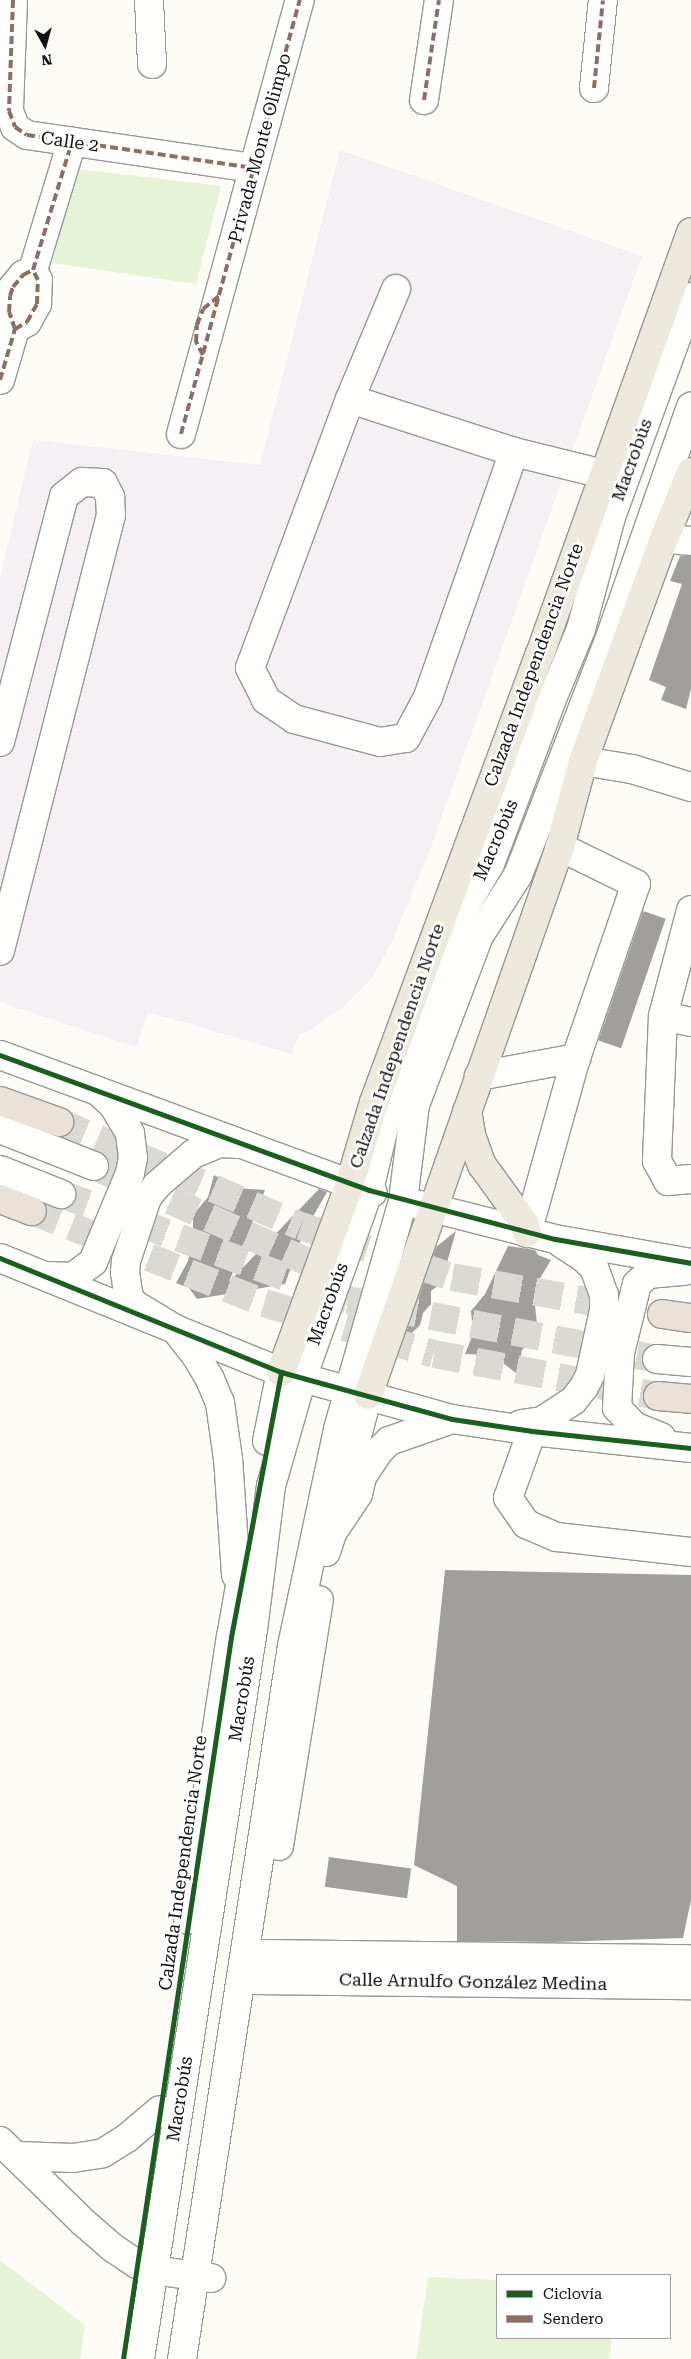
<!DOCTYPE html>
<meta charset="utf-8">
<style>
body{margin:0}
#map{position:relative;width:691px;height:2359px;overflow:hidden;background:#fdfcf7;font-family:"Roboto Serif",serif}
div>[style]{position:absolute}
.industrial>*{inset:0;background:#f5f0f3}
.green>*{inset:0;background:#e7f3d7}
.building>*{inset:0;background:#a19f9c;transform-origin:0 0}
.minor-tunnel>*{height:28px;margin-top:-14px;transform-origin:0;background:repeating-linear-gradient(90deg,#dad9d4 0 28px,transparent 0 42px)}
.highway-tunnel>*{height:28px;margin-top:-14px;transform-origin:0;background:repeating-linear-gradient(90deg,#dad9d4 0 28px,transparent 0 42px)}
.roads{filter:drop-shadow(1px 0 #979795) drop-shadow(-1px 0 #979795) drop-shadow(0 1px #979795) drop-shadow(0 -1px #979795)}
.minor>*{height:28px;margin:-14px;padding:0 14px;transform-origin:14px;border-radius:14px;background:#fffffe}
.major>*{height:28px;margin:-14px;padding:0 14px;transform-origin:14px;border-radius:14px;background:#ede9dc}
.highway>*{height:28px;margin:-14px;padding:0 14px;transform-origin:14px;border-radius:14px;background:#eae1d8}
.quiet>*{height:4px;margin-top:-2px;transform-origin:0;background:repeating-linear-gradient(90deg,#8d6e63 0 8px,transparent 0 12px)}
.cycleway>*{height:5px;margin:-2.5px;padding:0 2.5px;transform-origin:2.5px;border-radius:2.5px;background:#1b5e20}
span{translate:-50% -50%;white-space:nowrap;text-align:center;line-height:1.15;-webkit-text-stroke:5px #fff;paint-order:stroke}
.street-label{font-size:18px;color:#111}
.legend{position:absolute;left:496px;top:2274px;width:175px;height:65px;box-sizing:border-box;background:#fff;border:1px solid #a0a0a0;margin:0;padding:6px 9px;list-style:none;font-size:15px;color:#111}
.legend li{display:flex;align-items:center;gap:10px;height:25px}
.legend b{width:25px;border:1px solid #a0a0a0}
.north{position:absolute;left:20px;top:20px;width:50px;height:50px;-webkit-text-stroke:4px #fff;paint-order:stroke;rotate:173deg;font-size:14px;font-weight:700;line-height:20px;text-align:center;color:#111}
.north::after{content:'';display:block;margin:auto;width:18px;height:22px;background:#111;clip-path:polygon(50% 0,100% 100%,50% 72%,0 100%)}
</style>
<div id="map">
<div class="industrial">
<i style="clip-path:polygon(340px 150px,642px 256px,430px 850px,394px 937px,373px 977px,342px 1008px,309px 1031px,299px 1034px,292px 1054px,148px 1012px,136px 1047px,0 1002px,0 577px,33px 440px,260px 465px)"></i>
</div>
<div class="green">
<i style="clip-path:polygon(77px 169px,221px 186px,196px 284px,52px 263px)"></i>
<i style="clip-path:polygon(0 2260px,85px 2325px,80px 2359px,0 2359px)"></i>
<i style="clip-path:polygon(428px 2277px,497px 2280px,497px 2338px,612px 2338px,609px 2359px,416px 2359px)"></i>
</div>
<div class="building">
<i style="clip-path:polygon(680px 556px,691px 556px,691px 689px,686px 709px,661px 700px,666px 687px,649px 680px,682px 584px,670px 581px)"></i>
<i style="left:643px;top:911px;width:24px;height:137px;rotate:19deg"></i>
<i style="clip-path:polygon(214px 1175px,236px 1188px,265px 1190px,229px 1282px,319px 1189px,327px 1192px,303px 1234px,285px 1284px,197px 1299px,189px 1288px,176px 1283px,188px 1261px,193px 1237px,193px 1215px,208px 1197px)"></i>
<i style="clip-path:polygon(456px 1231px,446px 1266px,438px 1274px,439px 1285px,431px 1291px,431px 1304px,423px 1313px,420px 1325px,403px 1342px,436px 1247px)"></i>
<i style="clip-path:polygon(508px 1246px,535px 1250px,538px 1255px,551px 1260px,540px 1278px,535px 1306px,538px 1333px,522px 1350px,517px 1374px,493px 1355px,465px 1354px,473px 1334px,471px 1311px,485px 1294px)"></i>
<i style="clip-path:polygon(445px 1570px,691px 1575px,691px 1900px,683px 1938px,554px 1942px,457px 1941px,457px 1886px,414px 1865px)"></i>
<i style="left:329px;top:1857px;width:83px;height:30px;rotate:8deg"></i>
</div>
<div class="minor-tunnel">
<i style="left:94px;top:1166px;width:271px;rotate:24.2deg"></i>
<i style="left:61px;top:1194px;width:306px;rotate:20.3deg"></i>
<i style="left:348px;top:1300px;width:315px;rotate:10.8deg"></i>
</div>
<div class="highway-tunnel">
<i style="left:59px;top:1122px;width:263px;rotate:23.3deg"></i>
<i style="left:301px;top:1226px;width:159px;rotate:18.7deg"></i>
<i style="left:452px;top:1277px;width:213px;rotate:10deg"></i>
<i style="left:32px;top:1211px;width:250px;rotate:21.6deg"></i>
<i style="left:264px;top:1303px;width:177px;rotate:16.7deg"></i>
<i style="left:434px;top:1354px;width:228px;rotate:10.6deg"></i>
</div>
<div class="roads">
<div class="minor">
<i style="left:13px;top:0;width:111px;rotate:92.1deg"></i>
<i style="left:9px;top:111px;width:17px;rotate:69deg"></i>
<i style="left:15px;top:127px;width:14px;rotate:34deg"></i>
<i style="left:27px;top:135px;width:229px;rotate:8.3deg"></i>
<i style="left:149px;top:0;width:64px;rotate:87.3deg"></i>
<i style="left:594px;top:88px;width:88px;rotate:-84.2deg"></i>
<i style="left:424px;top:100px;width:101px;rotate:-81.5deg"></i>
<i style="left:396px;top:289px;width:119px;rotate:112.7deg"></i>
<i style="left:350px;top:399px;width:287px;rotate:110.4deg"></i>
<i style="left:250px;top:668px;width:36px;rotate:63deg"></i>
<i style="left:266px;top:700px;width:34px;rotate:34deg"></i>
<i style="left:294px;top:719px;width:89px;rotate:15deg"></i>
<i style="left:380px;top:742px;width:26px;rotate:-9deg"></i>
<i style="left:406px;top:738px;width:47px;rotate:-61.8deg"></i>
<i style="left:428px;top:697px;width:260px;rotate:-70.7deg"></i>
<i style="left:15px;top:329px;width:14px;rotate:-30deg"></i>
<i style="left:27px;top:322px;width:21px;rotate:-61deg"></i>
<i style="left:37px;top:304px;width:24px;rotate:-88deg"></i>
<i style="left:38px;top:280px;width:11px;rotate:-117deg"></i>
<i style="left:0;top:380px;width:53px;rotate:-73.6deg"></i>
<i style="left:15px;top:329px;width:18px;rotate:-109deg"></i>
<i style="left:9px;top:312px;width:16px;rotate:-86deg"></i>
<i style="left:10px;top:296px;width:9px;rotate:-72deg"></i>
<i style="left:13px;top:287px;width:16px;rotate:-50deg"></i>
<i style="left:23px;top:275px;width:11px;rotate:-27deg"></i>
<i style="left:33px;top:270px;width:134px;rotate:-73.1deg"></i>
<i style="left:350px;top:399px;width:172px;rotate:17.9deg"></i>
<i style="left:514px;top:452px;width:92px;rotate:13.9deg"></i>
<i style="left:181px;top:434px;width:450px;rotate:-74.7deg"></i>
<i style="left:664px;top:539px;width:27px;rotate:4deg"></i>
<i style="left:0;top:742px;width:254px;rotate:-75.4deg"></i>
<i style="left:64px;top:496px;width:23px;rotate:-38deg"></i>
<i style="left:82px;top:482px;width:21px;rotate:3deg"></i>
<i style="left:103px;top:483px;width:16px;rotate:63deg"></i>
<i style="left:110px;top:497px;width:18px;rotate:87deg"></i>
<i style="left:111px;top:515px;width:450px;rotate:104.3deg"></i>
<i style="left:583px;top:761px;width:50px;rotate:9.3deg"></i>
<i style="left:632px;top:769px;width:62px;rotate:17deg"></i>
<i style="left:691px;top:910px;width:110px;rotate:104.8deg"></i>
<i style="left:663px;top:1016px;width:29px;rotate:12deg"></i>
<i style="left:663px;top:1016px;width:145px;rotate:92.4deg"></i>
<i style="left:657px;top:1161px;width:23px;rotate:61deg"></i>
<i style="left:668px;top:1181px;width:23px;rotate:-5deg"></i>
<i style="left:0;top:1055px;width:397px;rotate:20.2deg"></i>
<i style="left:479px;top:1076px;width:99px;rotate:-10.5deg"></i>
<i style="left:576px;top:1058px;width:184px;rotate:-71deg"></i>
<i style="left:636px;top:884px;width:85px;rotate:-154deg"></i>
<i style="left:0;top:1129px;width:101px;rotate:21.5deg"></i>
<i style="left:0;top:1170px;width:66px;rotate:21.5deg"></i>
<i style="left:412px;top:1203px;width:147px;rotate:14.1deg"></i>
<i style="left:555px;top:1239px;width:138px;rotate:10deg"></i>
<i style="left:527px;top:1233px;width:182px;rotate:-74.4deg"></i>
<i style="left:0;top:1258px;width:303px;rotate:22.1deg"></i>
<i style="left:281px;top:1372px;width:136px;rotate:15.4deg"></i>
<i style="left:412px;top:1408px;width:41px;rotate:15.4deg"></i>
<i style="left:452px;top:1419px;width:81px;rotate:8.5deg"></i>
<i style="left:532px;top:1431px;width:160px;rotate:6.1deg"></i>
<i style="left:48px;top:1276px;width:25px;rotate:2deg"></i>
<i style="left:73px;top:1277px;width:25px;rotate:-37deg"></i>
<i style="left:93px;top:1262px;width:96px;rotate:-67.4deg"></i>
<i style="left:130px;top:1173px;width:15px;rotate:-79deg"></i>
<i style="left:133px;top:1158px;width:25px;rotate:-97deg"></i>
<i style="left:130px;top:1133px;width:33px;rotate:-121deg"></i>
<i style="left:113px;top:1105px;width:18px;rotate:-137deg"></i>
<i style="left:657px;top:1359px;width:34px;rotate:5deg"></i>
<i style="left:521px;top:1424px;width:21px;rotate:-8deg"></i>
<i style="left:542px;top:1421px;width:37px;rotate:-33deg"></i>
<i style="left:573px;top:1401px;width:18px;rotate:-52deg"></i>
<i style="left:584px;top:1387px;width:13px;rotate:-63deg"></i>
<i style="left:590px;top:1375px;width:66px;rotate:-77.8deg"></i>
<i style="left:604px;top:1310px;width:15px;rotate:-90deg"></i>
<i style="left:604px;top:1295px;width:29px;rotate:-110deg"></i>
<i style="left:594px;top:1268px;width:14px;rotate:-135deg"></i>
<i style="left:584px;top:1258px;width:27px;rotate:-147deg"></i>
<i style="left:532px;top:1431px;width:71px;rotate:109.7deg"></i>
<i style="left:508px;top:1498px;width:32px;rotate:55deg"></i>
<i style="left:526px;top:1524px;width:34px;rotate:23deg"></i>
<i style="left:557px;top:1537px;width:135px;rotate:6.4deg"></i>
<i style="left:661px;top:1437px;width:29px;rotate:-158deg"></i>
<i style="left:634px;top:1426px;width:25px;rotate:-133deg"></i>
<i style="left:617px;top:1408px;width:55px;rotate:-86.9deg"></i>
<i style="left:620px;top:1353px;width:71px;rotate:-76.2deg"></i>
<i style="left:637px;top:1284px;width:15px;rotate:-42deg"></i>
<i style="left:648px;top:1274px;width:37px;rotate:-5deg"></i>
<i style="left:267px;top:1441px;width:70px;rotate:-78.5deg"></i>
<i style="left:342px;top:1492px;width:100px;rotate:-75deg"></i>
<i style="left:326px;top:1552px;width:20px;rotate:-72deg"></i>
<i style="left:332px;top:1533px;width:47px;rotate:-56.3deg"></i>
<i style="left:358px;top:1494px;width:17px;rotate:-77deg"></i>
<i style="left:362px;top:1477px;width:31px;rotate:-57deg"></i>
<i style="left:379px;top:1451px;width:14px;rotate:-45deg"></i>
<i style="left:389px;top:1441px;width:67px;rotate:-19.2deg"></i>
<i style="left:236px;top:1575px;width:116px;rotate:-93.9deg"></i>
<i style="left:228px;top:1459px;width:57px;rotate:-98.1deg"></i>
<i style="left:220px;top:1403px;width:26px;rotate:-113deg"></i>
<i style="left:210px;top:1379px;width:26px;rotate:-121deg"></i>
<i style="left:197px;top:1357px;width:36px;rotate:-128deg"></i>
<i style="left:175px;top:1329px;width:50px;rotate:-148.8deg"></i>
<i style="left:132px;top:1303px;width:11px;rotate:-112deg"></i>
<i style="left:128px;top:1293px;width:21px;rotate:-98deg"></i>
<i style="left:125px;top:1272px;width:11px;rotate:-85deg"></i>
<i style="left:126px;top:1261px;width:66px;rotate:-71.6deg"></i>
<i style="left:147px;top:1198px;width:16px;rotate:-52deg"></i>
<i style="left:157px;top:1185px;width:48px;rotate:-40.7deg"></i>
<i style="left:193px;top:1154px;width:29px;rotate:-22deg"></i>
<i style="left:220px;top:1143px;width:19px;rotate:3deg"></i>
<i style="left:279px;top:1846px;width:249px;rotate:-80.8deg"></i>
<i style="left:188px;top:1920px;width:286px;rotate:-81.4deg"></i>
<i style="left:231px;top:1637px;width:86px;rotate:-80deg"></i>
<i style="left:260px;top:1954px;width:431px;rotate:0.7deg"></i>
<i style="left:255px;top:1980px;width:436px;rotate:0.7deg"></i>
<i style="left:0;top:2141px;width:116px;rotate:44.3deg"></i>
<i style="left:83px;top:2222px;width:40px;rotate:41deg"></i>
<i style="left:113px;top:2248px;width:29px;rotate:34deg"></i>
<i style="left:137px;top:2264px;width:17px;rotate:21deg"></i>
<i style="left:153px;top:2270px;width:59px;rotate:7.9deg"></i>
<i style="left:18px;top:2156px;width:55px;rotate:2.1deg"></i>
<i style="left:73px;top:2158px;width:30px;rotate:-9deg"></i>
<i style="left:103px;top:2153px;width:28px;rotate:-32deg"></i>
<i style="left:127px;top:2138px;width:43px;rotate:-40.3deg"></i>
<i style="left:140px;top:2359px;width:738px;rotate:-81.19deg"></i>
<i style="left:253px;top:1630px;width:145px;rotate:-82.9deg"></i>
<i style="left:271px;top:1486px;width:112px;rotate:-74deg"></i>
<i style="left:302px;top:1378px;width:200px;rotate:-70.4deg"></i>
<i style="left:369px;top:1190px;width:95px;rotate:-76.6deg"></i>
<i style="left:391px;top:1098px;width:182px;rotate:-70.1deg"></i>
<i style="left:453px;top:927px;width:73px;rotate:-59.6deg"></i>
<i style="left:490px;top:864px;width:176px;rotate:-69.4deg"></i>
<i style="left:552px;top:699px;width:76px;rotate:-67.5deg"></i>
<i style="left:581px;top:629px;width:116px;rotate:-75deg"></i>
<i style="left:611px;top:517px;width:234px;rotate:-70deg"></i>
<i style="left:182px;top:2359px;width:721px;rotate:-81.23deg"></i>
<i style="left:292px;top:1646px;width:222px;rotate:-78deg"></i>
<i style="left:338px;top:1429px;width:237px;rotate:-74.1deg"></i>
<i style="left:403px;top:1201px;width:97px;rotate:-82.9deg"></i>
<i style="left:415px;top:1105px;width:181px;rotate:-69.3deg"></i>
<i style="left:479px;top:936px;width:72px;rotate:-57.4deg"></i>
<i style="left:518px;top:875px;width:257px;rotate:-68.8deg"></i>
<i style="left:611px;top:635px;width:242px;rotate:-70.7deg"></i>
</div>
<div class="major">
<i style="left:467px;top:1111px;width:27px;rotate:80deg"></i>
<i style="left:472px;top:1138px;width:29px;rotate:70deg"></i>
<i style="left:482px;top:1165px;width:72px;rotate:54.1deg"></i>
<i style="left:524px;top:1223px;width:10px;rotate:73deg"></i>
<i style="left:281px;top:1372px;width:201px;rotate:-69.9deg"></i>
<i style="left:350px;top:1183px;width:84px;rotate:-73.5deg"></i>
<i style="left:374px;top:1102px;width:478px;rotate:-69.7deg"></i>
<i style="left:540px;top:654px;width:448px;rotate:-70.3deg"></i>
<i style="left:368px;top:1395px;width:581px;rotate:-70.69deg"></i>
<i style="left:560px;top:847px;width:89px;rotate:-75deg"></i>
<i style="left:583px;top:761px;width:236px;rotate:-70deg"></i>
<i style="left:664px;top:539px;width:72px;rotate:-68.1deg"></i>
</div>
<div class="highway">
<i style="left:0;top:1101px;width:63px;rotate:19.6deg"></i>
<i style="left:0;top:1199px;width:34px;rotate:21deg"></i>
<i style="left:662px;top:1314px;width:29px;rotate:8deg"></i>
<i style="left:658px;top:1396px;width:33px;rotate:5deg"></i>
</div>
</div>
<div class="quiet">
<i style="left:13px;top:0;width:111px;rotate:92.1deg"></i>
<i style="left:9px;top:111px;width:17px;rotate:69deg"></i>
<i style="left:15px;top:127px;width:14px;rotate:34deg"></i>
<i style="left:27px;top:135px;width:229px;rotate:8.3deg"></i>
<i style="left:594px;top:88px;width:88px;rotate:-84.2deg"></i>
<i style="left:424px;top:100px;width:101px;rotate:-81.5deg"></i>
<i style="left:15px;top:329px;width:14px;rotate:-30deg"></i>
<i style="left:27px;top:322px;width:21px;rotate:-61deg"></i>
<i style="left:37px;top:304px;width:24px;rotate:-88deg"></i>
<i style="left:38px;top:280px;width:11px;rotate:-117deg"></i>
<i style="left:203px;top:355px;width:15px;rotate:-118deg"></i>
<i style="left:196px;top:342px;width:17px;rotate:-87deg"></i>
<i style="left:197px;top:325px;width:17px;rotate:-69deg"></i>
<i style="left:203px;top:309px;width:22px;rotate:-39deg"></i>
<i style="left:0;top:380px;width:53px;rotate:-73.6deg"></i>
<i style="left:15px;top:329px;width:18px;rotate:-109deg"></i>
<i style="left:9px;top:312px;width:16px;rotate:-86deg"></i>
<i style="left:10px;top:296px;width:9px;rotate:-72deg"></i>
<i style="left:13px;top:287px;width:16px;rotate:-50deg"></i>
<i style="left:23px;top:275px;width:11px;rotate:-27deg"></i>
<i style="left:33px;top:270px;width:134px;rotate:-73.1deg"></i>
<i style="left:181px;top:434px;width:450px;rotate:-74.7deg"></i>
</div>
<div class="cycleway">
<i style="left:0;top:1055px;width:393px;rotate:20.1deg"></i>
<i style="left:369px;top:1190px;width:192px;rotate:14.8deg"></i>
<i style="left:555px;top:1239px;width:138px;rotate:10deg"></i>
<i style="left:0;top:1258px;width:303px;rotate:22.1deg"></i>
<i style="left:281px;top:1372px;width:136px;rotate:15.4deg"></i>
<i style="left:412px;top:1408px;width:41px;rotate:15.4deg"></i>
<i style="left:452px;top:1419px;width:81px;rotate:8.5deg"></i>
<i style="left:532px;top:1431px;width:160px;rotate:6.1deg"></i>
<i style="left:123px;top:2359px;width:730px;rotate:-81.49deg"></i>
<i style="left:231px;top:1637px;width:270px;rotate:-79.3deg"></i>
</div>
<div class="street-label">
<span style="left:70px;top:142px;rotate:8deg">Calle 2</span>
<span style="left:260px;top:148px;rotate:-75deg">Privada Monte Olimpo</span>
<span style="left:632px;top:460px;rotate:-70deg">Macrobús</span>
<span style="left:534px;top:665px;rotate:-70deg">Calzada Independencia Norte</span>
<span style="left:496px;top:840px;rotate:-67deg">Macrobús</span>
<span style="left:397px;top:1046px;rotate:-71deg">Calzada Independencia Norte</span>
<span style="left:328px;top:1304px;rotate:-70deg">Macrobús</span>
<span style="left:242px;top:1699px;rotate:-81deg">Macrobús</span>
<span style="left:183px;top:1863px;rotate:-82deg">Calzada Independencia Norte</span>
<span style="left:473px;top:1982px;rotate:1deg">Calle Arnulfo González Medina</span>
<span style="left:180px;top:2099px;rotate:-81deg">Macrobús</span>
</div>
<ul class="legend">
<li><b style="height:6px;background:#1b5e20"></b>Ciclovía</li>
<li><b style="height:6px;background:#8d6e63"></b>Sendero</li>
</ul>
<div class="north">N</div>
</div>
